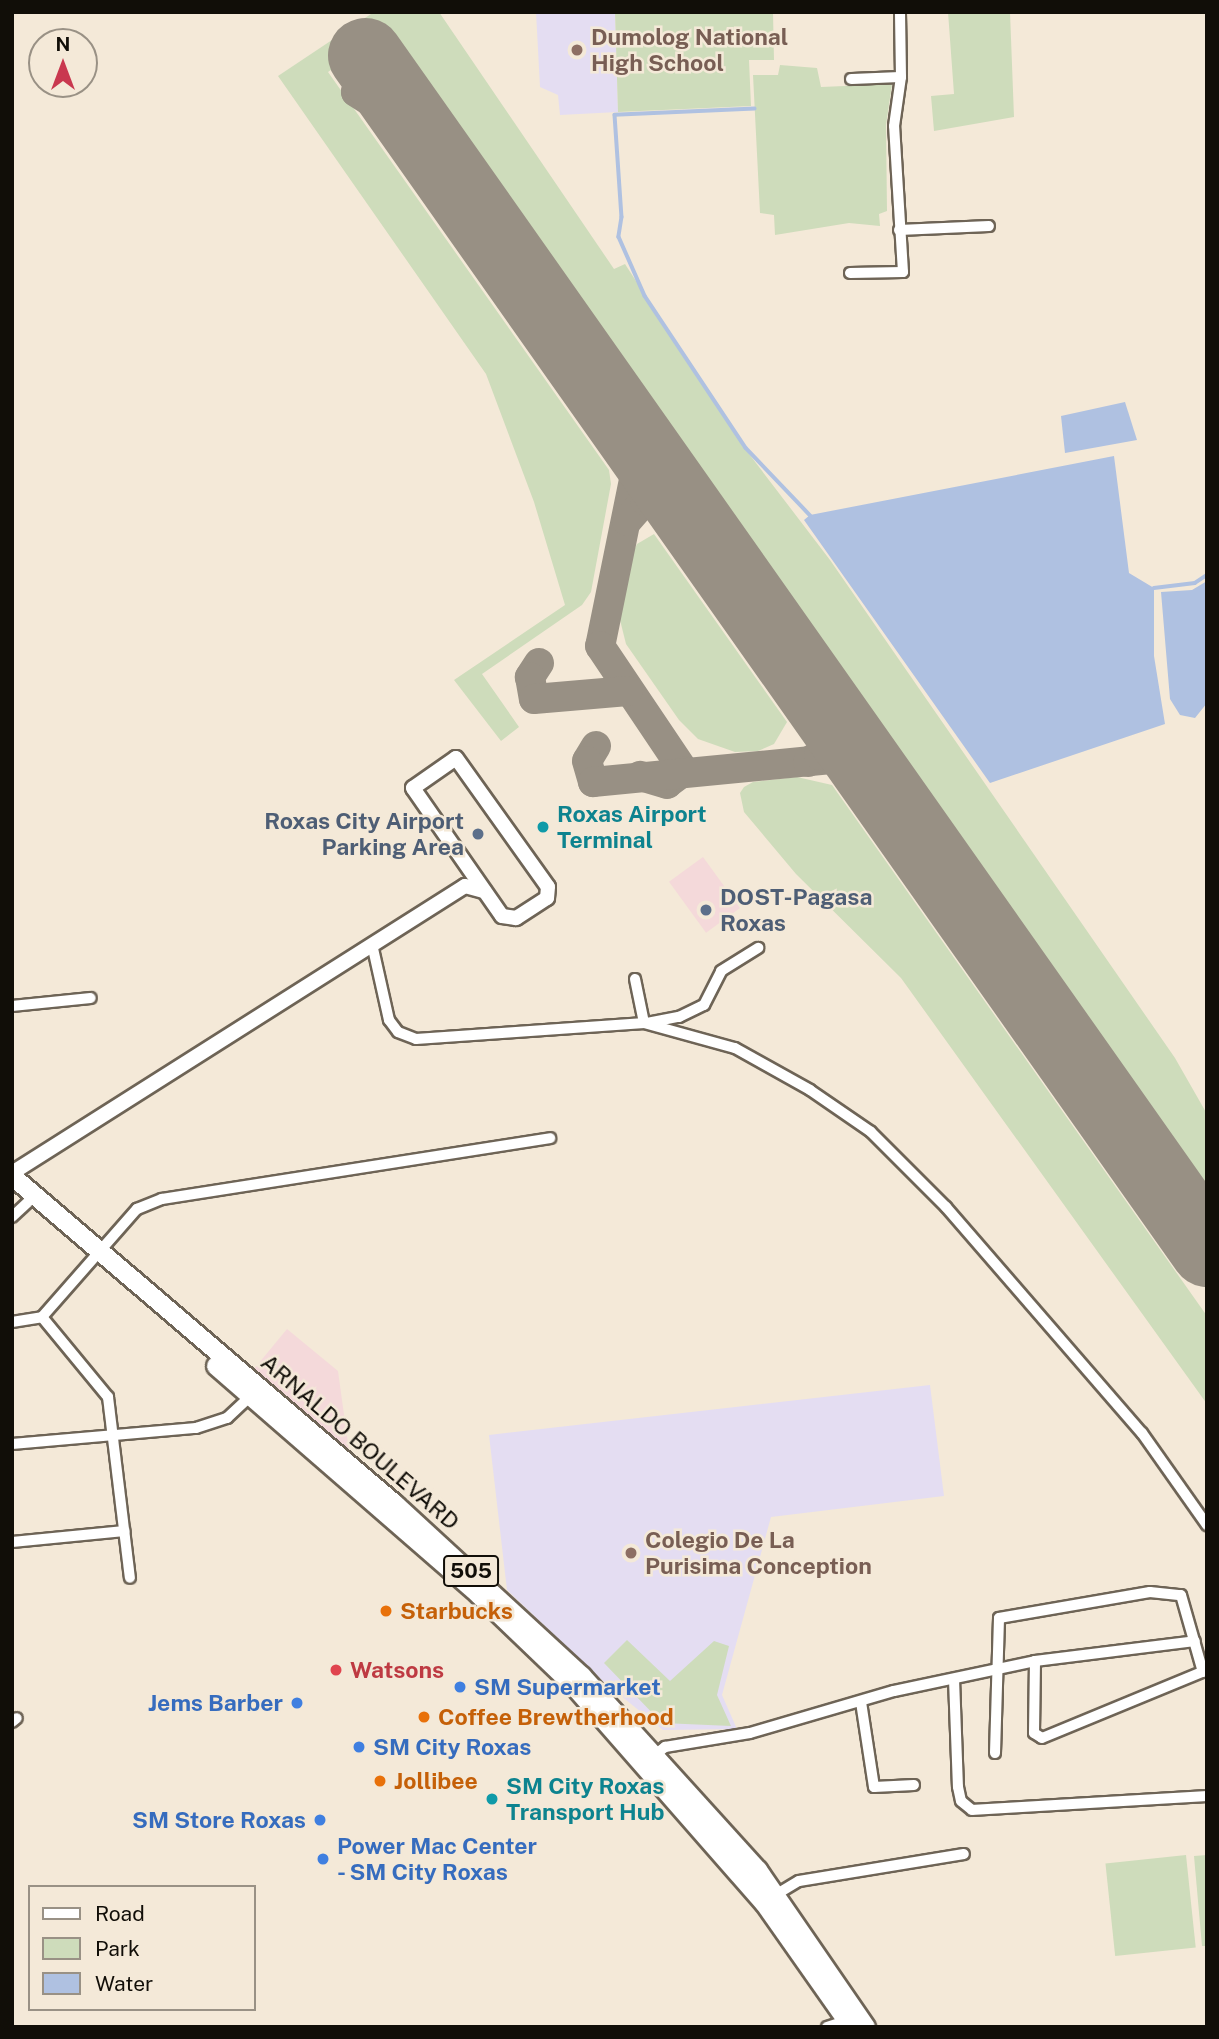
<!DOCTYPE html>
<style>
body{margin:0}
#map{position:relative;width:1219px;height:2039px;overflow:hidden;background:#f4e9d8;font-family:"Public Sans",sans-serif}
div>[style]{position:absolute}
.commercial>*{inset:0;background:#f4d9da;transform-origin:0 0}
.education>*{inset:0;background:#e4ddf2}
.green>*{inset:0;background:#cedcbb;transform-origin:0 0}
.water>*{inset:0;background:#afc1e1}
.stream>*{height:3.5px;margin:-1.75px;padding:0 1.75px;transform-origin:1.75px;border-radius:1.75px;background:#afc1e1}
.taxiway>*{height:30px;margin:-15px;padding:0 15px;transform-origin:15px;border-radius:15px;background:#989084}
.runway>*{height:75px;margin:-37.5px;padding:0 37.5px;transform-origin:37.5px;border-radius:37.5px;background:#989084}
.roads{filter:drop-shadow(2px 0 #6e6456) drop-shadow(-2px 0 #6e6456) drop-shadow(0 2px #6e6456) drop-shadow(0 -2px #6e6456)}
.minor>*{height:10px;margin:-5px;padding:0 5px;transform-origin:5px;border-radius:5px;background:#fff}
.tertiary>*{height:14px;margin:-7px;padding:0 7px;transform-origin:7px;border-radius:7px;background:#fff}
.trunk>*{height:18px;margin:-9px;padding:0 9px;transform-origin:9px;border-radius:9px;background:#fff}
.dots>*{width:19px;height:19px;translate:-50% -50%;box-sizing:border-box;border:4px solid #f4e9d8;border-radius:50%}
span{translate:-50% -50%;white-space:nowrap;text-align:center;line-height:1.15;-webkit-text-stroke:5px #f4e9d8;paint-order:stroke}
.shield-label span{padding:2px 5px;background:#f4e9d8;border:2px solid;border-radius:5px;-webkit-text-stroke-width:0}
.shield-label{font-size:21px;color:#110e08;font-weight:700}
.education-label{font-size:23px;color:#785e54;font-weight:700}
.left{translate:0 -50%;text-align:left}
.culture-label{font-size:23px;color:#0d838f;font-weight:700}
.service-label{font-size:23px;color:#4e5e75;font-weight:700}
.right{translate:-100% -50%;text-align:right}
.street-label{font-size:23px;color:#110e08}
.food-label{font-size:23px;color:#c56008;font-weight:700}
.health-label{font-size:23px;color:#be3a42;font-weight:700}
.shop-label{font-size:23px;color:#366cbe;font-weight:700}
.frame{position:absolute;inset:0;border:14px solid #110e08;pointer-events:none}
.legend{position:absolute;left:28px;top:1885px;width:228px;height:126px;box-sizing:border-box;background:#f4e9d8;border:2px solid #999185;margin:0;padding:9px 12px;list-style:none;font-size:21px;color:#110e08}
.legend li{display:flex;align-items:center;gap:14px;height:35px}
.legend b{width:35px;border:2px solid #999185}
.north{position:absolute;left:28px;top:28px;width:70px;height:70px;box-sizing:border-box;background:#f4e9d8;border:2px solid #999185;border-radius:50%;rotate:0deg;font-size:19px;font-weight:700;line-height:28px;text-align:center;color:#110e08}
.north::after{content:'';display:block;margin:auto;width:24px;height:32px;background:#c9384f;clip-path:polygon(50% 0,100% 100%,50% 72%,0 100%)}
</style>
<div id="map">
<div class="commercial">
<i style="left:703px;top:857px;width:63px;height:42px;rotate:54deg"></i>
<i style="clip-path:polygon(287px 1329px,338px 1371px,349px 1451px,254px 1369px)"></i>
</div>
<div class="education">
<i style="clip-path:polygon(536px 12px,615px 12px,618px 112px,560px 115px,558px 95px,540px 87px)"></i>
<i style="clip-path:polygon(930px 1385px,944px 1496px,771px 1517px,722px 1695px,737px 1729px,663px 1730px,604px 1682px,507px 1590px,489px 1435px)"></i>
</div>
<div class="green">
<i style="clip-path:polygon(374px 12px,439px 12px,614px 269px,625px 264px,743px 446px,830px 560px,1175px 1058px,1207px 1114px,1207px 1185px,389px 28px,328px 72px,609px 470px,611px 484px,591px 592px,582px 605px,482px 674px,519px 727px,501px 741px,454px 680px,565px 605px,534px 502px,486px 374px,278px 76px)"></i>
<i style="clip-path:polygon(615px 12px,773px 12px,774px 60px,749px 60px,751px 106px,618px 112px)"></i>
<i style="clip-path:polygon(948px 12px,1010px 12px,1014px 117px,934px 131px,931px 96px,954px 94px)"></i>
<i style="clip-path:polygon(780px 65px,817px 68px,821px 87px,892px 84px,886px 125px,887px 211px,879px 214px,880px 226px,849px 223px,775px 235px,774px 215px,760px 213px,753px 75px,778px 75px)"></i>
<i style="clip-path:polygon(654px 534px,787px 722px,774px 744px,758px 751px,735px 752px,698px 739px,679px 720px,626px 644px,619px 616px,627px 565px,637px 544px)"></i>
<i style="clip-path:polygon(797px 777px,832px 785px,1207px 1316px,1207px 1404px,901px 978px,796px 874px,744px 812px,740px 793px,744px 787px,753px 782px)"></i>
<i style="clip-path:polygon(627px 1640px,670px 1681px,714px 1641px,729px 1646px,717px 1695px,731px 1726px,662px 1723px,604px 1663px)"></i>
<i style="left:1186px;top:1855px;width:93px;height:81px;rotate:84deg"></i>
<i style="clip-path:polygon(1207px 1855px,1207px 1946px,1202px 1946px,1194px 1856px)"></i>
</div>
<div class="water">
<i style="clip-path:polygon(1125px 402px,1137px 440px,1065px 453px,1061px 416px)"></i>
<i style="clip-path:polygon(1114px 456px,1129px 573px,1154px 588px,1154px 656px,1165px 724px,990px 783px,804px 520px,810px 515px)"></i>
<i style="clip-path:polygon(1207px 581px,1207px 703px,1195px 718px,1180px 715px,1170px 699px,1161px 592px,1192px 590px)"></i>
</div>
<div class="stream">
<i style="left:755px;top:109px;width:140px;rotate:177.5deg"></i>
<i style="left:615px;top:115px;width:102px;rotate:86.1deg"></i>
<i style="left:622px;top:217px;width:20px;rotate:99deg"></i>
<i style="left:619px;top:237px;width:64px;rotate:66.2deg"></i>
<i style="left:645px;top:296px;width:182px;rotate:56.4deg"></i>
<i style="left:746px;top:448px;width:93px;rotate:46.3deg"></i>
<i style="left:1154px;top:588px;width:41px;rotate:-7deg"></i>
<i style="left:1195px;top:583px;width:14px;rotate:-34deg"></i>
</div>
<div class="taxiway">
<i style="left:407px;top:82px;width:13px;rotate:-138deg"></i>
<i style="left:397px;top:73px;width:21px;rotate:-175deg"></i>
<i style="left:376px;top:71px;width:14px;rotate:150deg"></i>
<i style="left:364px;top:78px;width:16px;rotate:120deg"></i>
<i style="left:356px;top:92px;width:76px;rotate:32.6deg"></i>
<i style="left:636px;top:439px;width:21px;rotate:85deg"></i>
<i style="left:638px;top:460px;width:190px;rotate:101.5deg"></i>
<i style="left:600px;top:646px;width:151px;rotate:56.1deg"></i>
<i style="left:684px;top:771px;width:21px;rotate:143deg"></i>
<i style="left:667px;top:784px;width:28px;rotate:-163deg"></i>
<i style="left:627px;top:521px;width:28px;rotate:-49deg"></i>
<i style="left:645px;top:500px;width:22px;rotate:-3deg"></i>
<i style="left:667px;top:499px;width:19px;rotate:25deg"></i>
<i style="left:539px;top:663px;width:17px;rotate:123deg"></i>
<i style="left:530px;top:677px;width:22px;rotate:80deg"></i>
<i style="left:534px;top:699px;width:94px;rotate:-4.9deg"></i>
<i style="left:596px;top:746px;width:17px;rotate:121deg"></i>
<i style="left:587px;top:761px;width:22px;rotate:74deg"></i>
<i style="left:593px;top:782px;width:250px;rotate:-5.5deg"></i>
<i style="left:842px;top:758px;width:18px;rotate:13deg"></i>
<i style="left:860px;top:762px;width:18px;rotate:47deg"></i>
<i style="left:808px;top:762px;width:13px;rotate:-32deg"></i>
<i style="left:819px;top:755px;width:19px;rotate:-55deg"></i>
<i style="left:830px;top:739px;width:26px;rotate:-92deg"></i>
</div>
<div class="runway">
<i style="left:365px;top:55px;width:1461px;rotate:54.81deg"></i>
</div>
<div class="roads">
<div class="minor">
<i style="left:851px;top:79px;width:50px;rotate:-2.3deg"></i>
<i style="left:899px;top:230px;width:90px;rotate:-2.5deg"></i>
<i style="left:850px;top:273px;width:53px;rotate:-1.1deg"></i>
<i style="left:903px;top:272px;width:146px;rotate:-93.5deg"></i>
<i style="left:894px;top:126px;width:49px;rotate:-81.9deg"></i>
<i style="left:901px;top:77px;width:65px;rotate:-90.9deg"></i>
<i style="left:372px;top:944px;width:78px;rotate:77.4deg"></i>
<i style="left:389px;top:1020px;width:15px;rotate:53deg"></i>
<i style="left:398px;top:1032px;width:19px;rotate:21deg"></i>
<i style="left:416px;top:1039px;width:229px;rotate:-4deg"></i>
<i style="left:644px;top:1023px;width:94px;rotate:15.4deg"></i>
<i style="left:735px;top:1048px;width:86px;rotate:29.2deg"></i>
<i style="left:810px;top:1090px;width:74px;rotate:34.5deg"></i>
<i style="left:871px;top:1132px;width:106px;rotate:45deg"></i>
<i style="left:946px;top:1207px;width:299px;rotate:49.1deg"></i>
<i style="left:1142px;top:1433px;width:113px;rotate:54.8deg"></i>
<i style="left:635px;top:979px;width:45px;rotate:78.4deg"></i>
<i style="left:12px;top:1006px;width:79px;rotate:-5.8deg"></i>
<i style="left:647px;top:1023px;width:33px;rotate:-11deg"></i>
<i style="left:679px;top:1017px;width:28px;rotate:-26deg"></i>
<i style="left:704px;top:1005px;width:38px;rotate:-63deg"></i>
<i style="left:721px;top:971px;width:44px;rotate:-31.9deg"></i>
<i style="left:12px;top:1217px;width:21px;rotate:-43deg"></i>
<i style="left:42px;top:1317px;width:104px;rotate:50.5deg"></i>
<i style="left:108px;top:1397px;width:182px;rotate:83.1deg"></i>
<i style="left:12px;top:1322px;width:30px;rotate:-9deg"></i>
<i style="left:42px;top:1317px;width:144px;rotate:-48.7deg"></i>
<i style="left:137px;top:1209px;width:27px;rotate:-22deg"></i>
<i style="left:162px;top:1199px;width:393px;rotate:-8.9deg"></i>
<i style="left:12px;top:1444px;width:185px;rotate:-5deg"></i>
<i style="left:196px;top:1428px;width:33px;rotate:-18deg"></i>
<i style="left:227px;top:1418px;width:35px;rotate:-43deg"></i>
<i style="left:12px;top:1542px;width:113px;rotate:-5.6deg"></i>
<i style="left:1035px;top:1661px;width:72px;rotate:90.8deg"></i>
<i style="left:1034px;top:1733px;width:9px;rotate:32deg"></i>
<i style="left:1042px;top:1738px;width:178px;rotate:-22.4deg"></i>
<i style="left:954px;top:1679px;width:108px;rotate:87.9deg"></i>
<i style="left:958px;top:1787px;width:14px;rotate:78deg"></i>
<i style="left:961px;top:1801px;width:14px;rotate:39deg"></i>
<i style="left:972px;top:1810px;width:235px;rotate:-3.4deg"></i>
<i style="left:861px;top:1702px;width:86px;rotate:81.3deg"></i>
<i style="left:874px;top:1787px;width:40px;rotate:-2.9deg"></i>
<i style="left:12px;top:1722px;width:6px;rotate:-39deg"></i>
<i style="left:995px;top:1753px;width:135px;rotate:-88.3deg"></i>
<i style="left:999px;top:1618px;width:153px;rotate:-9.8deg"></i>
<i style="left:1150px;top:1592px;width:31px;rotate:6deg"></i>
<i style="left:1181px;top:1595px;width:80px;rotate:74.1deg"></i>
<i style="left:655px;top:1755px;width:13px;rotate:-39deg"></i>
<i style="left:665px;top:1747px;width:86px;rotate:-9.4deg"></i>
<i style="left:750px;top:1733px;width:150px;rotate:-16.3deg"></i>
<i style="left:894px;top:1691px;width:144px;rotate:-12deg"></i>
<i style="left:1035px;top:1661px;width:161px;rotate:-7.1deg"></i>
<i style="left:772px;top:1897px;width:31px;rotate:-31deg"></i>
<i style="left:799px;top:1881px;width:167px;rotate:-9.3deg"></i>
<i style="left:827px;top:2027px;width:25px;rotate:-18deg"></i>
</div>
<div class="tertiary">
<i style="left:456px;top:758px;width:158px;rotate:54.5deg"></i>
<i style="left:548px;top:887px;width:11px;rotate:95deg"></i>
<i style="left:547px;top:898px;width:37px;rotate:147deg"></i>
<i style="left:516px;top:918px;width:14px;rotate:-172deg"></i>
<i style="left:502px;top:916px;width:156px;rotate:-124.8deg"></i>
<i style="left:413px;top:788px;width:52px;rotate:-34.9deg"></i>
<i style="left:12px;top:1173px;width:536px;rotate:-32.36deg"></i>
<i style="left:465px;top:886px;width:20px;rotate:15deg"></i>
</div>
<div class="trunk">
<i style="left:12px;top:1176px;width:504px;rotate:40.58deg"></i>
<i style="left:395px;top:1504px;width:254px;rotate:42.6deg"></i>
<i style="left:582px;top:1676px;width:262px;rotate:47.8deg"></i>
<i style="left:758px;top:1870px;width:191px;rotate:55.5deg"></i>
<i style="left:216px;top:1366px;width:349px;rotate:41deg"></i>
<i style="left:479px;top:1595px;width:130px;rotate:43.8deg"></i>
<i style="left:573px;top:1685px;width:290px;rotate:48.8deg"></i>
<i style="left:764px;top:1903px;width:151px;rotate:54.9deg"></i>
</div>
</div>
<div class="dots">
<i style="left:577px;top:50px;background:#8d6e63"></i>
<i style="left:543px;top:827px;background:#0f9aa8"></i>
<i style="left:478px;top:834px;background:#5c6f8a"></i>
<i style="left:706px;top:910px;background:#5c6f8a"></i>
<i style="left:631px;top:1553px;background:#8d6e63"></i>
<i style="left:386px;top:1611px;background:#e8710a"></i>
<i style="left:336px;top:1670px;background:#e0444e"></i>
<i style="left:460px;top:1687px;background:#3f7fe0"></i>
<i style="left:297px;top:1703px;background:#3f7fe0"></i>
<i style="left:424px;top:1717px;background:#e8710a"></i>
<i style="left:359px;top:1747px;background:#3f7fe0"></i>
<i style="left:380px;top:1781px;background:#e8710a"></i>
<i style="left:492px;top:1799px;background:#0f9aa8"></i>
<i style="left:320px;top:1820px;background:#3f7fe0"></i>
<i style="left:323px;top:1859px;background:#3f7fe0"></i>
</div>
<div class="shield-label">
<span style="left:471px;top:1571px">505</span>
</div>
<div class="education-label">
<span class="left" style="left:591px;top:50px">Dumolog National<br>High School</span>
<span class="left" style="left:645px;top:1553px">Colegio De La<br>Purisima Conception</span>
</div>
<div class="culture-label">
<span class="left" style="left:557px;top:827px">Roxas Airport<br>Terminal</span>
<span class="left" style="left:506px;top:1799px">SM City Roxas<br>Transport Hub</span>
</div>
<div class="service-label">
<span class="right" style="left:464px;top:834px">Roxas City Airport<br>Parking Area</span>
<span class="left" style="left:720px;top:910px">DOST-Pagasa<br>Roxas</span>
</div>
<div class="street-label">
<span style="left:360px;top:1442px;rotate:41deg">ARNALDO BOULEVARD</span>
</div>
<div class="food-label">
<span class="left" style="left:400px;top:1611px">Starbucks</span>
<span class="left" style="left:438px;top:1717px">Coffee Brewtherhood</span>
<span class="left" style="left:394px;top:1781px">Jollibee</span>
</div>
<div class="health-label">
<span class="left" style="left:350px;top:1670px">Watsons</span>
</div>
<div class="shop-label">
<span class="left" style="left:474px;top:1687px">SM Supermarket</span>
<span class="right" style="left:283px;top:1703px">Jems Barber</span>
<span class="left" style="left:373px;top:1747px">SM City Roxas</span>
<span class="right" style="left:306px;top:1820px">SM Store Roxas</span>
<span class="left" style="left:337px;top:1859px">Power Mac Center<br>- SM City Roxas</span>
</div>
<div class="frame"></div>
<ul class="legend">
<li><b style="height:9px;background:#fff"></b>Road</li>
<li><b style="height:19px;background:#cedcbb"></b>Park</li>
<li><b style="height:19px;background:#afc1e1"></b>Water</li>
</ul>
<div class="north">N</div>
</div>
